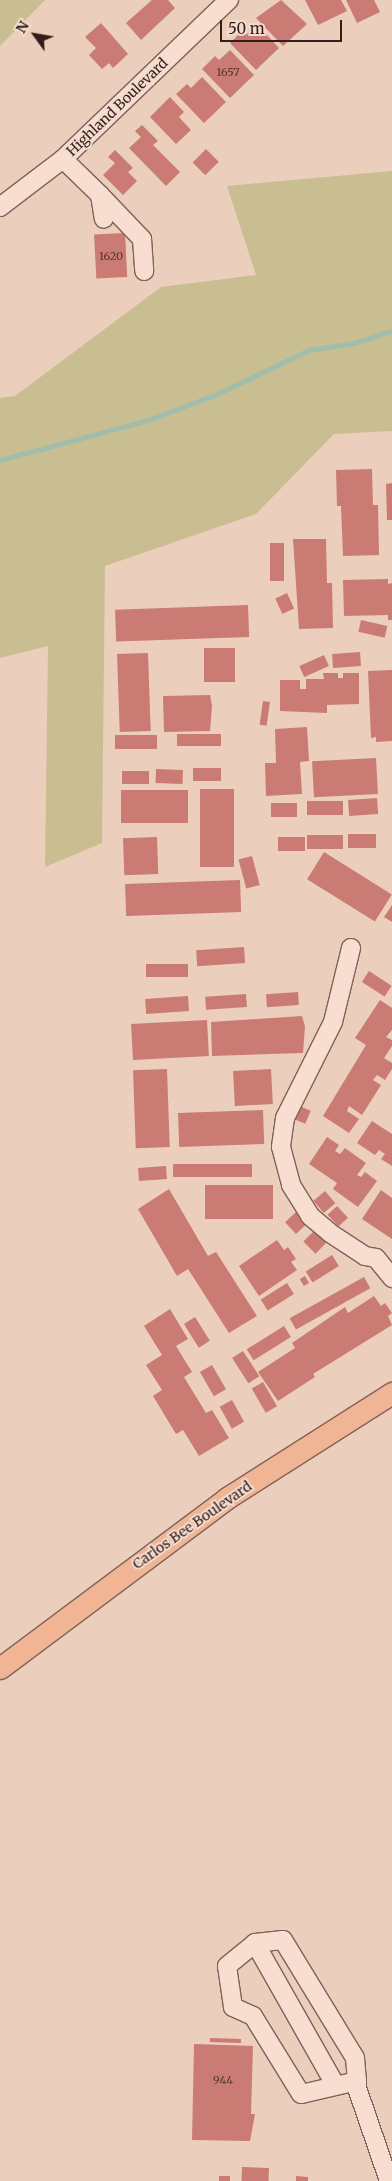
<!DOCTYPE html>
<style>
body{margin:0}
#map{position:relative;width:392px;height:2181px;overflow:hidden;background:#eccebd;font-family:Merriweather,serif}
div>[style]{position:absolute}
.green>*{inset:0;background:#c9bd92}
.stream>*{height:5px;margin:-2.5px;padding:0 2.5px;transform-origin:2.5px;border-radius:2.5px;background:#a1bdab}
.building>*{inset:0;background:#c97b74;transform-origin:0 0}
.roads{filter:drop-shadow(1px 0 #836057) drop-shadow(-1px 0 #836057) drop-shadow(0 1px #836057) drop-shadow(0 -1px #836057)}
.minor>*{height:18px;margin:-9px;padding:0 9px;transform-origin:9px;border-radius:9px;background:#f7ded0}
.major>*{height:21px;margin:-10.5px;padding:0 10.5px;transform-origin:10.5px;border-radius:10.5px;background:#efb595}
span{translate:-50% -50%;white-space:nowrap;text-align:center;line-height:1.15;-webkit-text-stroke:4px #f3dbcd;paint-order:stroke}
.number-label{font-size:11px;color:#583631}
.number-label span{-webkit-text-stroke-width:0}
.street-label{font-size:14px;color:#321f1b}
.north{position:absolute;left:10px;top:10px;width:50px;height:50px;-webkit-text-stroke:4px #f3dbcd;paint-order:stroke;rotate:302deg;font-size:14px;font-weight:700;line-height:20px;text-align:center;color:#321f1b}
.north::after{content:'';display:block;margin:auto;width:18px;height:22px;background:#321f1b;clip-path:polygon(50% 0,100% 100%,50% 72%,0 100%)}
.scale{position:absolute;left:220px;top:20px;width:122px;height:22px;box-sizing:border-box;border:2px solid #321f1b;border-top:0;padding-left:6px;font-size:15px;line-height:18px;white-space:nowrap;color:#321f1b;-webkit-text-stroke:4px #f3dbcd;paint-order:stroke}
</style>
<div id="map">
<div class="green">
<i style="clip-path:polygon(0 0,45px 0,0 46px)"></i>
<i style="clip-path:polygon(392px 171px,392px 431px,334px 434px,256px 514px,105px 566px,102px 843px,45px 867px,48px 646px,0 658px,0 398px,15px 396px,161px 287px,256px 275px,227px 186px)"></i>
</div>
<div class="stream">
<i style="left:0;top:460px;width:150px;rotate:-15.1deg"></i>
<i style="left:145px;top:421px;width:75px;rotate:-20.4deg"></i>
<i style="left:215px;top:395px;width:104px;rotate:-25.6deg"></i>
<i style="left:309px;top:350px;width:46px;rotate:-8.8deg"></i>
<i style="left:354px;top:343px;width:40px;rotate:-18deg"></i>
</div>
<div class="building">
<i style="clip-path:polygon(152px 0,168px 0,175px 8px,141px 40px,126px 23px)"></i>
<i style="clip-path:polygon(281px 0,307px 24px,283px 46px,256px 18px)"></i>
<i style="clip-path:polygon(305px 0,341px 0,347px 11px,318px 25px)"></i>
<i style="clip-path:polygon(346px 0,374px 0,380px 12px,357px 23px)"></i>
<i style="clip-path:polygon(101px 23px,128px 54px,113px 68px,109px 63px,102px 69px,89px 55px,96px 48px,85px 37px)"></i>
<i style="clip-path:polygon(257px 24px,279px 48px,256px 70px,230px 43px,242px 31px,246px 35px)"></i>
<i style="clip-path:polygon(230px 50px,254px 75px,230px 98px,202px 69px,215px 56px,219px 60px)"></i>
<i style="clip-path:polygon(202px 77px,226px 102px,204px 123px,176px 94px,187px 84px,191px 88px)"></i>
<i style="clip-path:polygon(170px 97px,184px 112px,179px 117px,191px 130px,176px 144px,150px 117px)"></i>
<i style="clip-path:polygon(142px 125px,158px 141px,153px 145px,180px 172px,166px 186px,129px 148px,141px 137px,135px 131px)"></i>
<i style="left:206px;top:149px;width:18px;height:19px;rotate:45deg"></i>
<i style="clip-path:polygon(115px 150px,133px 168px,128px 172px,137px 181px,123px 195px,103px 175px,115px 163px,108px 157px)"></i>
<i style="left:125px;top:233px;width:44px;height:31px;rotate:87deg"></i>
<i style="clip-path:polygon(372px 469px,373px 505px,378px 505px,379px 555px,343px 556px,341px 506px,337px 506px,336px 470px)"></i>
<i style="clip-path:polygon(392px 483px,392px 520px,387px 520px,386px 484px)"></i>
<i style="clip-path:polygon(293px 539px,326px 539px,327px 583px,332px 583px,333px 628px,299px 629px)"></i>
<i style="left:270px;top:543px;width:14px;height:38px"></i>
<i style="clip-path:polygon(388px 579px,388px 584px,392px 583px,392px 620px,388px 620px,388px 615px,344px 616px,343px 580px)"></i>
<i style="left:287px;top:593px;width:17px;height:13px;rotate:65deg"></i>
<i style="left:248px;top:605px;width:32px;height:133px;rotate:88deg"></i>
<i style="left:361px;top:620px;width:27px;height:12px;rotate:13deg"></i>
<i style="left:204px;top:648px;width:31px;height:34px"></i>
<i style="left:360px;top:652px;width:14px;height:28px;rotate:86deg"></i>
<i style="left:148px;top:653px;width:78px;height:31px;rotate:88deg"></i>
<i style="left:324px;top:655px;width:12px;height:27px;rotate:66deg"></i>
<i style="clip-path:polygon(392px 670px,392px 741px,376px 742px,376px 737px,371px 738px,368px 671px)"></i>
<i style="clip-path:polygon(323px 673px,338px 673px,338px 678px,343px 678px,343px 673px,359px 673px,359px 704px,327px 705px,327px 713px,280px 711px,280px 680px,300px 680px,300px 689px,306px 689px,306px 679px,324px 679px)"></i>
<i style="clip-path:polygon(210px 695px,212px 706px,210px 731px,164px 732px,163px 696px)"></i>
<i style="left:263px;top:701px;width:7px;height:24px;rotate:8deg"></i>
<i style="clip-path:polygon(307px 727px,309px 761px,300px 762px,302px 794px,266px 796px,265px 763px,276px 763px,275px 729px)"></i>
<i style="left:221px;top:734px;width:12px;height:44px;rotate:90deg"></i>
<i style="left:157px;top:735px;width:14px;height:42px;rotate:90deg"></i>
<i style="left:376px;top:758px;width:36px;height:64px;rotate:87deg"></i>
<i style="left:221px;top:768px;width:13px;height:28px;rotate:90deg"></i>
<i style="left:156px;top:769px;width:27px;height:14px;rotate:2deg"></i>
<i style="left:149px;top:771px;width:13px;height:27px;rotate:90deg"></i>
<i style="left:234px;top:789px;width:78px;height:34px;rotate:90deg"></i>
<i style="left:188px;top:790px;width:33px;height:67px;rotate:90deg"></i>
<i style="left:377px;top:798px;width:16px;height:29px;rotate:86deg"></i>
<i style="left:343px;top:801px;width:14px;height:36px;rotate:90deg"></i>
<i style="left:271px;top:803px;width:26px;height:14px"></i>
<i style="left:348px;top:834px;width:28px;height:14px"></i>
<i style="left:343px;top:835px;width:14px;height:36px;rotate:90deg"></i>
<i style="left:157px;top:837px;width:37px;height:34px;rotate:88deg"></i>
<i style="left:278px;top:837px;width:27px;height:14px"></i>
<i style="left:324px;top:852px;width:80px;height:32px;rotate:32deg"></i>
<i style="left:252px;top:856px;width:30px;height:14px;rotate:75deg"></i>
<i style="left:240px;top:880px;width:32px;height:115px;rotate:88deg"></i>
<i style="clip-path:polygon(392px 905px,392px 922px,384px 917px)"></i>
<i style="left:244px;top:947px;width:16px;height:48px;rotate:86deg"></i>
<i style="left:146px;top:964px;width:42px;height:13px"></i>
<i style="left:369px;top:971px;width:27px;height:13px;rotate:33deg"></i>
<i style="left:298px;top:992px;width:13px;height:32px;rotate:86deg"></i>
<i style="left:246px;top:994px;width:13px;height:41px;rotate:86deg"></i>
<i style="left:188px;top:996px;width:15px;height:43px;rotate:86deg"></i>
<i style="clip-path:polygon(380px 1000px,392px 1008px,392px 1030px,386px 1037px,392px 1040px,392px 1046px,384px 1058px,392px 1063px,392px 1069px,385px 1080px,377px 1075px,373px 1080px,381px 1085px,362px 1115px,349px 1106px,347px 1111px,359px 1119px,349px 1133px,323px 1116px,366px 1045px,355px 1038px)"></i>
<i style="clip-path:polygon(302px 1016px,305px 1026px,303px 1053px,212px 1056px,211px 1022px)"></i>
<i style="left:207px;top:1020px;width:36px;height:76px;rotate:87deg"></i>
<i style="left:167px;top:1069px;width:78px;height:34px;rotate:88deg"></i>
<i style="left:271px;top:1069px;width:35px;height:38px;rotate:87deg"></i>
<i style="left:297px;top:1105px;width:15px;height:14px;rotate:23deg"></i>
<i style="left:263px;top:1110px;width:34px;height:85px;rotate:88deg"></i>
<i style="clip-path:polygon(372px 1121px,392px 1134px,392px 1166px,381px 1159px,385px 1154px,379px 1150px,375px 1155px,357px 1143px)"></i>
<i style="clip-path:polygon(327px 1137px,339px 1145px,335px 1151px,340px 1154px,345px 1148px,366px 1163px,357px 1175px,361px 1177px,365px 1172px,377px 1181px,358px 1207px,333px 1189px,337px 1183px,309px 1164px)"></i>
<i style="left:252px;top:1164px;width:13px;height:79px;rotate:90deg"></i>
<i style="left:166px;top:1166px;width:13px;height:28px;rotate:86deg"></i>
<i style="left:273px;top:1185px;width:34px;height:68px;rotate:90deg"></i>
<i style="clip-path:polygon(169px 1189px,208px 1256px,216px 1252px,257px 1316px,229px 1333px,188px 1269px,177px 1276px,138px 1209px)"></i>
<i style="clip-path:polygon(381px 1190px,392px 1198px,392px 1239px,362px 1219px)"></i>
<i style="left:325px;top:1191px;width:16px;height:15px;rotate:50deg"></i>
<i style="left:337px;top:1206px;width:16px;height:13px;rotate:47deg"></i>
<i style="left:296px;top:1212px;width:16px;height:15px;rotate:47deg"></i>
<i style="left:314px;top:1231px;width:17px;height:15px;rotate:45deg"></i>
<i style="clip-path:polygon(277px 1240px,284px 1250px,288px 1247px,296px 1259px,291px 1262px,297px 1270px,259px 1296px,239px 1266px)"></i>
<i style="left:332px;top:1255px;width:13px;height:31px;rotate:58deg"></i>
<i style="left:305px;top:1276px;width:8px;height:6px;rotate:60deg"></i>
<i style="left:364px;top:1277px;width:13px;height:85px;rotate:61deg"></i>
<i style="left:287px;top:1283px;width:13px;height:31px;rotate:58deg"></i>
<i style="clip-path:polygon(374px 1296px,381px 1306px,385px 1303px,392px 1313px,388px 1316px,392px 1325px,313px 1374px,315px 1377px,278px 1401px,258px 1372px,295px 1348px,292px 1343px,345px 1307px,348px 1313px)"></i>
<i style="clip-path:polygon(170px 1309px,188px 1339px,176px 1346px,192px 1372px,184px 1377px,206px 1413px,212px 1410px,229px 1438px,199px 1456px,183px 1430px,176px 1434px,153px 1396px,162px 1390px,146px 1365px,162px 1355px,144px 1326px)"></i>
<i style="left:195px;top:1317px;width:28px;height:13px;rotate:58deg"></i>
<i style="left:284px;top:1326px;width:13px;height:44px;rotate:58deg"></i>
<i style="left:243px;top:1351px;width:30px;height:13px;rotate:57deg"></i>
<i style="left:212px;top:1365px;width:28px;height:14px;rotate:60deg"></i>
<i style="left:263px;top:1382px;width:28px;height:13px;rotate:60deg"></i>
<i style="left:232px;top:1400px;width:25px;height:14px;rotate:61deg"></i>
<i style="left:210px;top:2038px;width:31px;height:4px;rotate:2deg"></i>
<i style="clip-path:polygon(194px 2044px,253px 2046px,251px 2114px,255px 2114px,250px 2141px,192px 2140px)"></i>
<i style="left:242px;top:2167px;width:27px;height:14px;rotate:2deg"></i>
<i style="left:219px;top:2176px;width:11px;height:5px"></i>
<i style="clip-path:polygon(296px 2176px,308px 2177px,308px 2181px,296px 2181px)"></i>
</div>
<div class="roads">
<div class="minor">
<i style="left:63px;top:159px;width:52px;rotate:44.2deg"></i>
<i style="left:100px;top:195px;width:24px;rotate:81deg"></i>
<i style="left:100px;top:195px;width:61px;rotate:46.3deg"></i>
<i style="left:142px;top:239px;width:32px;rotate:86deg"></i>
<i style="left:0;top:207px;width:79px;rotate:-37.3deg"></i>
<i style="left:63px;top:159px;width:230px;rotate:-43.8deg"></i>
<i style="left:351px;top:948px;width:76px;rotate:103.7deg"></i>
<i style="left:333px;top:1022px;width:107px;rotate:116.6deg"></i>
<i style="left:285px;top:1118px;width:29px;rotate:98deg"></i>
<i style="left:281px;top:1147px;width:39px;rotate:75deg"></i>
<i style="left:291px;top:1185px;width:36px;rotate:58deg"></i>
<i style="left:310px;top:1216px;width:26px;rotate:40deg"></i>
<i style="left:330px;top:1233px;width:42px;rotate:33.3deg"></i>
<i style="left:365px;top:1256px;width:11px;rotate:10deg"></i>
<i style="left:376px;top:1258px;width:26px;rotate:51deg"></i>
<i style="left:255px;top:1943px;width:164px;rotate:60.5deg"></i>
<i style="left:357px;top:2081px;width:57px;rotate:166.9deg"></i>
<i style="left:301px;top:2094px;width:92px;rotate:-121.6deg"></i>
<i style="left:253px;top:2016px;width:22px;rotate:-156deg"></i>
<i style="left:233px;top:2007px;width:41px;rotate:-98.3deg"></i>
<i style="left:227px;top:1966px;width:36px;rotate:-39deg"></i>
<i style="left:255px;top:1943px;width:28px;rotate:-6deg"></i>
<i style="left:283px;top:1940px;width:138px;rotate:58.6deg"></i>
<i style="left:355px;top:2058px;width:23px;rotate:85deg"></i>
<i style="left:357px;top:2081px;width:7px;rotate:90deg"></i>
<i style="left:357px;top:2088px;width:98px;rotate:71deg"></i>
</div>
<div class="major">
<i style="left:0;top:1668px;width:284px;rotate:-36.8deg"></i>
<i style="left:227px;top:1498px;width:196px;rotate:-32.5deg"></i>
</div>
</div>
<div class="number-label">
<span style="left:228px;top:72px">1657</span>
<span style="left:111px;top:256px">1620</span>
<span style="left:223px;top:2080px">944</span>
</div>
<div class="street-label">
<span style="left:117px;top:107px;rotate:-44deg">Highland Boulevard</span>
<span style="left:192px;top:1525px;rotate:-35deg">Carlos Bee Boulevard</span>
</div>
<div class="north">N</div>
<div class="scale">50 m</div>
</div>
